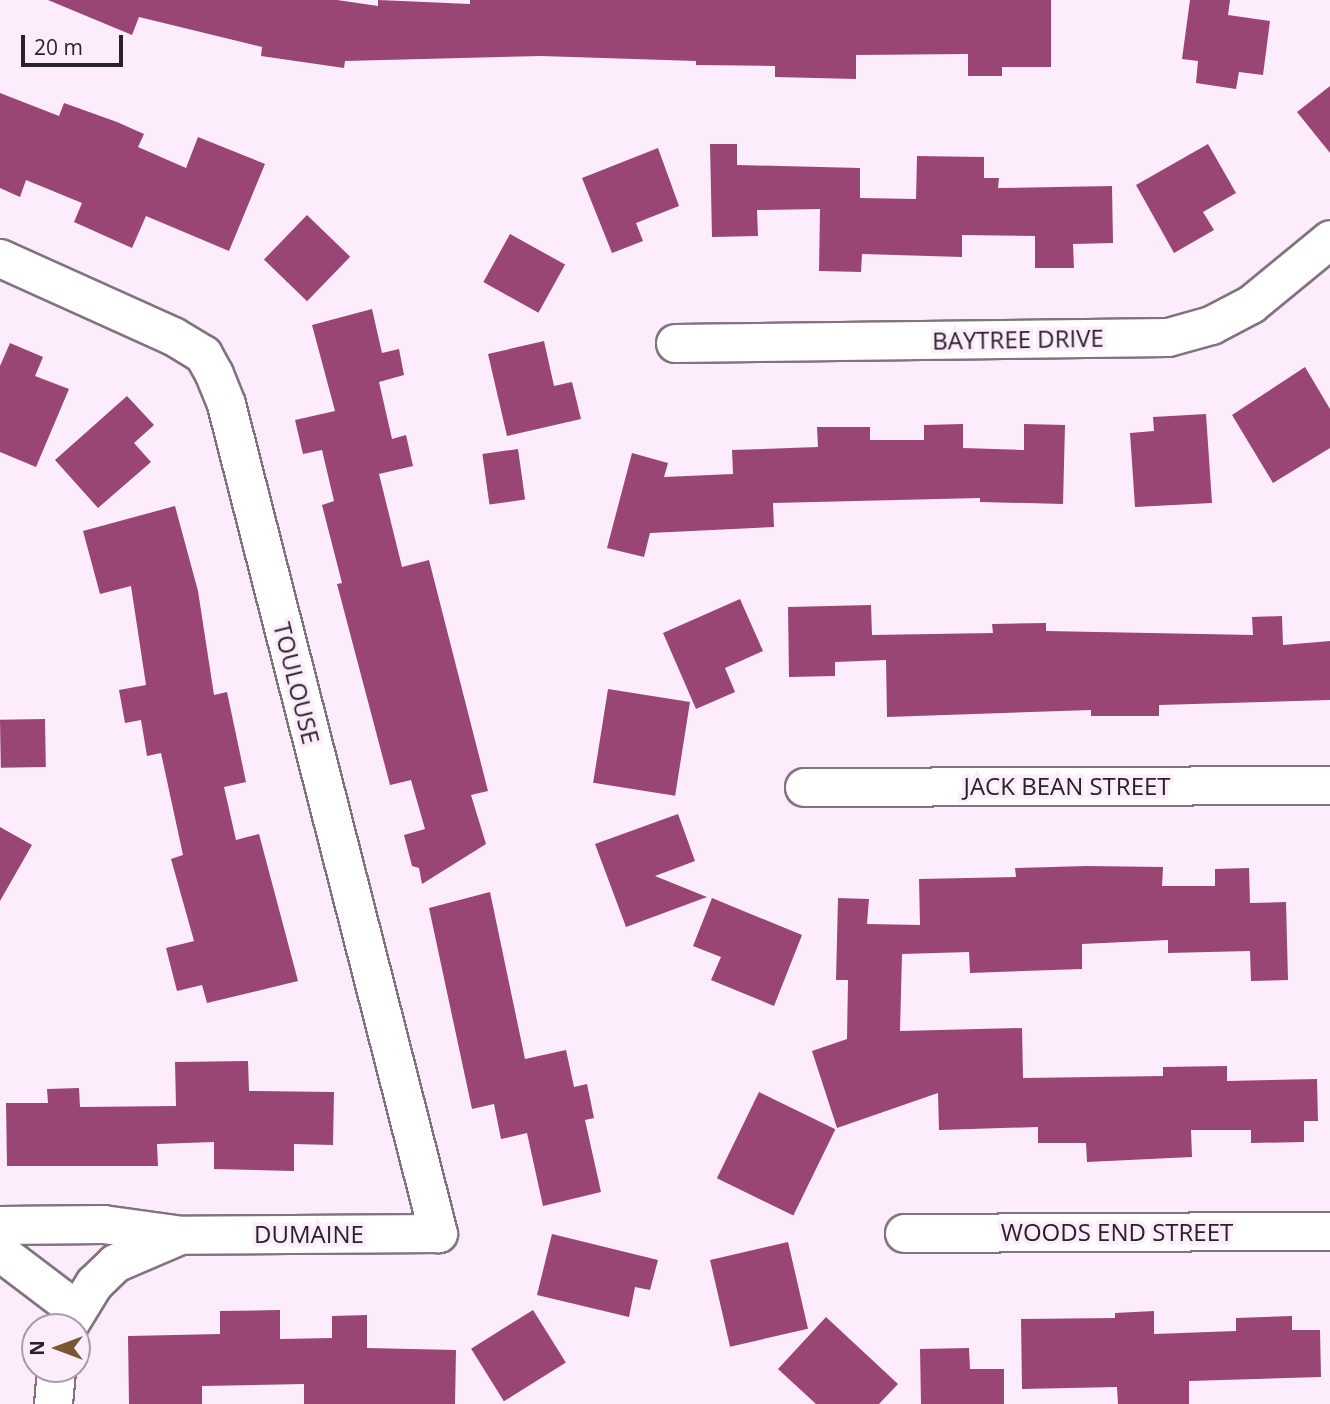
<!DOCTYPE html>
<style>
body{margin:0}
#map{position:relative;width:1330px;height:1404px;overflow:hidden;background:#fdecfc;font-family:"Open Sans",sans-serif}
div>[style]{position:absolute}
.building>*{inset:0;background:#9a4674;transform-origin:0 0}
.roads{filter:drop-shadow(2px 0 #827381) drop-shadow(-2px 0 #827381) drop-shadow(0 2px #827381) drop-shadow(0 -2px #827381)}
.street>*{height:37px;margin:-18.5px;padding:0 18.5px;transform-origin:18.5px;border-radius:18.5px;background:#fff}
span{translate:-50% -50%;white-space:nowrap;text-align:center;line-height:1.15;-webkit-text-stroke:7px #fdecfc;paint-order:stroke}
.street-label{font-size:24px;color:#292329}
.north{position:absolute;left:21px;top:1313px;width:70px;height:70px;box-sizing:border-box;background:#fdecfc;border:2px solid #a89ca8;border-radius:50%;rotate:270deg;font-size:19px;font-weight:700;line-height:28px;text-align:center;color:#292329}
.north::after{content:'';display:block;margin:auto;width:24px;height:32px;background:#79582f;clip-path:polygon(50% 0,100% 100%,50% 72%,0 100%)}
.scale{position:absolute;left:21px;top:35px;width:102px;height:32px;box-sizing:border-box;border:4px solid #292329;border-top:0;padding-left:9px;font-size:21px;line-height:24px;white-space:nowrap;color:#292329;-webkit-text-stroke:5px #fdecfc;paint-order:stroke}
</style>
<div id="map">
<div class="building">
<i style="clip-path:polygon(48px 0,337px 0,378px 6px,378px 0,470px 4px,470px 0,1051px 0,1051px 67px,1002px 67px,1002px 76px,968px 76px,968px 54px,856px 55px,856px 79px,775px 77px,775px 66px,696px 65px,696px 61px,541px 56px,345px 61px,344px 68px,261px 56px,262px 47px,139px 17px,132px 35px)"></i>
<i style="clip-path:polygon(1190px 0,1230px 0,1228px 15px,1270px 21px,1263px 75px,1239px 72px,1236px 89px,1196px 83px,1198px 61px,1182px 59px)"></i>
<i style="clip-path:polygon(1330px 86px,1330px 153px,1297px 112px)"></i>
<i style="clip-path:polygon(0 93px,59px 116px,64px 103px,117px 122px,144px 134px,138px 147px,186px 168px,198px 137px,265px 164px,229px 251px,146px 216px,132px 248px,74px 222px,82px 203px,26px 180px,20px 197px,0 188px)"></i>
<i style="clip-path:polygon(710px 144px,737px 144px,737px 165px,860px 168px,860px 198px,916px 199px,917px 156px,984px 157px,984px 178px,999px 178px,998px 188px,1112px 186px,1113px 243px,1073px 244px,1074px 268px,1035px 268px,1035px 236px,962px 235px,962px 257px,862px 254px,861px 272px,819px 271px,820px 209px,757px 210px,758px 236px,712px 237px)"></i>
<i style="clip-path:polygon(1208px 144px,1236px 193px,1203px 212px,1214px 230px,1174px 253px,1136px 185px)"></i>
<i style="clip-path:polygon(658px 148px,679px 206px,636px 223px,643px 241px,612px 253px,582px 178px)"></i>
<i style="left:307px;top:215px;width:60px;height:62px;rotate:44deg"></i>
<i style="left:510px;top:234px;width:63px;height:55px;rotate:29deg"></i>
<i style="clip-path:polygon(372px 309px,382px 353px,399px 349px,404px 375px,379px 382px,392px 439px,406px 435px,413px 466px,379px 474px,402px 567px,429px 560px,488px 791px,471px 795px,486px 844px,422px 884px,419px 868px,412px 866px,404px 835px,425px 829px,411px 780px,390px 785px,337px 584px,342px 583px,322px 505px,334px 501px,322px 450px,303px 454px,295px 420px,335px 411px,312px 325px)"></i>
<i style="clip-path:polygon(544px 341px,554px 386px,572px 382px,581px 419px,507px 436px,488px 354px)"></i>
<i style="clip-path:polygon(10px 343px,43px 357px,35px 376px,69px 389px,36px 467px,0 452px,0 366px)"></i>
<i style="clip-path:polygon(1305px 367px,1330px 409px,1330px 448px,1273px 483px,1232px 415px)"></i>
<i style="clip-path:polygon(127px 396px,154px 425px,134px 443px,151px 462px,98px 508px,55px 460px)"></i>
<i style="clip-path:polygon(1206px 414px,1212px 503px,1135px 507px,1130px 433px,1154px 431px,1153px 417px)"></i>
<i style="clip-path:polygon(963px 424px,963px 448px,1024px 450px,1024px 424px,1065px 425px,1063px 504px,980px 502px,980px 498px,773px 503px,774px 527px,650px 533px,644px 557px,607px 548px,632px 453px,668px 463px,664px 477px,733px 474px,732px 450px,818px 447px,817px 427px,870px 427px,870px 440px,924px 440px,924px 425px)"></i>
<i style="left:518px;top:449px;width:51px;height:36px;rotate:82deg"></i>
<i style="clip-path:polygon(175px 506px,198px 591px,214px 695px,227px 692px,246px 782px,224px 787px,236px 840px,259px 834px,298px 981px,207px 1003px,202px 985px,177px 991px,166px 948px,194px 941px,171px 859px,183px 855px,161px 753px,147px 756px,141px 720px,125px 723px,119px 690px,146px 685px,131px 586px,100px 594px,83px 531px)"></i>
<i style="clip-path:polygon(740px 599px,763px 651px,725px 668px,735px 692px,696px 709px,663px 633px)"></i>
<i style="clip-path:polygon(871px 605px,872px 635px,993px 633px,992px 624px,1046px 623px,1046px 631px,1253px 635px,1252px 617px,1282px 616px,1283px 645px,1330px 641px,1330px 700px,1159px 705px,1159px 716px,1091px 716px,1091px 710px,887px 717px,886px 660px,835px 662px,835px 676px,789px 677px,788px 607px)"></i>
<i style="left:608px;top:689px;width:83px;height:95px;rotate:9deg"></i>
<i style="left:45px;top:719px;width:48px;height:45px;rotate:89deg"></i>
<i style="clip-path:polygon(678px 814px,695px 861px,655px 876px,707px 897px,626px 927px,595px 844px)"></i>
<i style="clip-path:polygon(0 827px,32px 845px,0 901px)"></i>
<i style="clip-path:polygon(1087px 866px,1163px 867px,1162px 886px,1215px 886px,1215px 869px,1249px 868px,1250px 903px,1286px 902px,1288px 980px,1251px 981px,1250px 951px,1168px 953px,1168px 940px,1082px 944px,1082px 969px,970px 973px,969px 952px,902px 954px,900px 1031px,1022px 1028px,1023px 1078px,1163px 1076px,1163px 1067px,1227px 1066px,1227px 1081px,1317px 1079px,1318px 1121px,1304px 1121px,1304px 1142px,1251px 1143px,1251px 1130px,1191px 1130px,1192px 1157px,1087px 1162px,1086px 1143px,1038px 1143px,1038px 1127px,939px 1130px,938px 1093px,837px 1128px,812px 1051px,847px 1039px,848px 980px,836px 980px,838px 898px,869px 899px,867px 924px,920px 925px,919px 879px,1016px 877px,1015px 868px)"></i>
<i style="clip-path:polygon(490px 892px,525px 1059px,566px 1050px,574px 1087px,587px 1084px,594px 1118px,585px 1120px,601px 1192px,543px 1206px,527px 1133px,501px 1139px,494px 1104px,472px 1109px,429px 908px)"></i>
<i style="clip-path:polygon(712px 898px,802px 935px,774px 1006px,711px 980px,721px 957px,693px 946px)"></i>
<i style="clip-path:polygon(248px 1061px,249px 1091px,334px 1092px,333px 1145px,294px 1144px,294px 1171px,214px 1169px,214px 1142px,157px 1144px,158px 1166px,7px 1166px,6px 1103px,48px 1103px,47px 1089px,79px 1088px,80px 1107px,176px 1106px,175px 1062px)"></i>
<i style="left:759px;top:1092px;width:85px;height:96px;rotate:26deg"></i>
<i style="clip-path:polygon(552px 1234px,658px 1260px,650px 1290px,635px 1287px,629px 1317px,537px 1295px)"></i>
<i style="left:788px;top:1242px;width:89px;height:80px;rotate:77deg"></i>
<i style="clip-path:polygon(280px 1310px,280px 1339px,332px 1338px,332px 1316px,367px 1315px,367px 1348px,456px 1350px,455px 1404px,304px 1404px,304px 1384px,202px 1386px,202px 1404px,129px 1404px,128px 1336px,220px 1334px,220px 1311px)"></i>
<i style="left:533px;top:1310px;width:62px;height:73px;rotate:58deg"></i>
<i style="clip-path:polygon(1154px 1311px,1154px 1334px,1236px 1331px,1236px 1318px,1292px 1316px,1292px 1330px,1320px 1330px,1321px 1377px,1189px 1381px,1189px 1404px,1118px 1404px,1117px 1387px,1022px 1389px,1021px 1319px,1115px 1318px,1115px 1313px)"></i>
<i style="clip-path:polygon(826px 1317px,898px 1384px,879px 1404px,816px 1404px,778px 1369px)"></i>
<i style="clip-path:polygon(969px 1348px,970px 1369px,1004px 1369px,1004px 1404px,921px 1404px,920px 1349px)"></i>
</div>
<div class="roads">
<div class="street">
<i style="left:0;top:258px;width:190px;rotate:24.3deg"></i>
<i style="left:173px;top:336px;width:35px;rotate:31deg"></i>
<i style="left:203px;top:354px;width:23px;rotate:61deg"></i>
<i style="left:214px;top:374px;width:32px;rotate:68deg"></i>
<i style="left:226px;top:404px;width:856px;rotate:75.66deg"></i>
<i style="left:438px;top:1233px;width:258px;rotate:179.6deg"></i>
<i style="left:180px;top:1235px;width:71px;rotate:156.7deg"></i>
<i style="left:115px;top:1263px;width:29px;rotate:136deg"></i>
<i style="left:94px;top:1283px;width:52px;rotate:121.5deg"></i>
<i style="left:675px;top:343px;width:493px;rotate:-0.7deg"></i>
<i style="left:1168px;top:337px;width:45px;rotate:-15.6deg"></i>
<i style="left:1211px;top:325px;width:45px;rotate:-27.7deg"></i>
<i style="left:1251px;top:304px;width:102px;rotate:-39.4deg"></i>
<i style="left:804px;top:787px;width:526px;rotate:-0.22deg"></i>
<i style="left:0;top:1225px;width:103px;rotate:-0.6deg"></i>
<i style="left:103px;top:1224px;width:73px;rotate:7.9deg"></i>
<i style="left:904px;top:1233px;width:426px;rotate:-0.3deg"></i>
<i style="left:0;top:1252px;width:94px;rotate:37.2deg"></i>
<i style="left:53px;top:1404px;width:35px;rotate:-85deg"></i>
</div>
</div>
<div class="street-label">
<span style="left:1018px;top:339px;rotate:-1deg">BAYTREE DRIVE</span>
<span style="left:297px;top:683px;rotate:76deg">TOULOUSE</span>
<span style="left:1067px;top:786px">JACK BEAN STREET</span>
<span style="left:1117px;top:1232px">WOODS END STREET</span>
<span style="left:309px;top:1234px">DUMAINE</span>
</div>
<div class="north">N</div>
<div class="scale">20 m</div>
</div>
